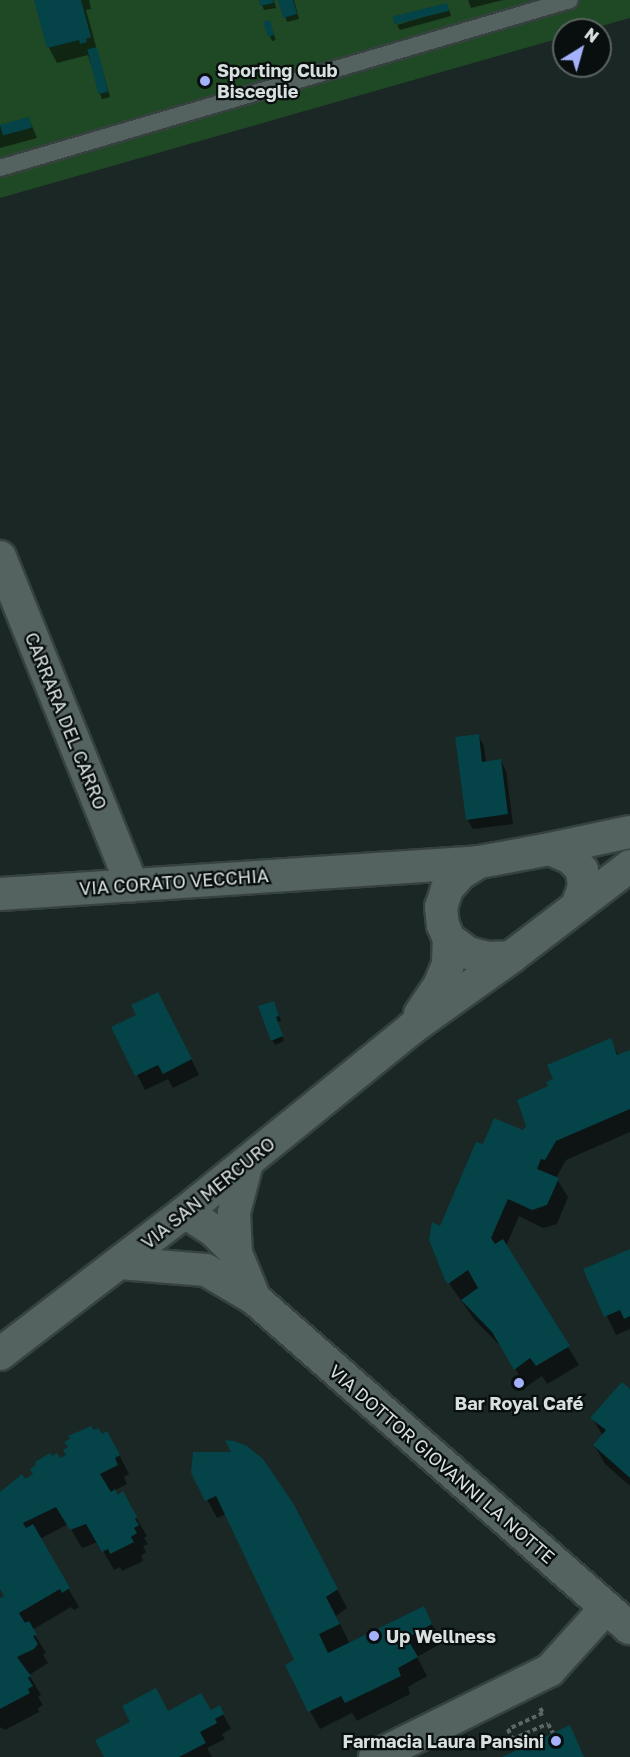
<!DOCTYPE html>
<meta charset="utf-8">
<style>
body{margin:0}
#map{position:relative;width:630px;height:1757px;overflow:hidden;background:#1a2725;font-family:"Golos Text",sans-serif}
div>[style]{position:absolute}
.green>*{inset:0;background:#1f4824}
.shadow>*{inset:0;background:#0007;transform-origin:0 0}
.building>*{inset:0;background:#044347;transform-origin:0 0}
.path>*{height:4px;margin-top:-2px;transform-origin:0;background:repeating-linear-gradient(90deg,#5b6765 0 4.5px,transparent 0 7.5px)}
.roads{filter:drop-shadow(2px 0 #374240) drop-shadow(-2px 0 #374240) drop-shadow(0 2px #374240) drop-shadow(0 -2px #374240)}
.lane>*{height:16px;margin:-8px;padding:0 8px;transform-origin:8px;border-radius:8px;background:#546360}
.street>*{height:32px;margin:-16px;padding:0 16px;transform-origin:16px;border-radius:16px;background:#546360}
.dots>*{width:16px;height:16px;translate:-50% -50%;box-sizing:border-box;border:3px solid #090f0e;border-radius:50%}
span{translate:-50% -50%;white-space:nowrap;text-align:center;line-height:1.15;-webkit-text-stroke:4.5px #090f0e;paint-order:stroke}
.poi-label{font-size:18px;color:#d7e0de;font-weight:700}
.left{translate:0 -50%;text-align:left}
.right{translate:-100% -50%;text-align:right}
.street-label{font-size:18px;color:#d7e0de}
.north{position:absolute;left:552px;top:18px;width:60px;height:60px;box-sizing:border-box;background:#090f0e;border:2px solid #5b6361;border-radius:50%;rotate:37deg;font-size:16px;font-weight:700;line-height:24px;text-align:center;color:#d7e0de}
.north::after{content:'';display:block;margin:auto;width:21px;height:27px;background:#a4b2fc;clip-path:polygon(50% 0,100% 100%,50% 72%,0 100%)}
</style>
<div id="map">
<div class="green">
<i style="clip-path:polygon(0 0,630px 0,630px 18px,587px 30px,564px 30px,564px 37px,0 198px)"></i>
</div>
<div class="shadow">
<i style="clip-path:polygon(36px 0,89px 0,91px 9px,86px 10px,110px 97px,102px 99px,100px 94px,88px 55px,57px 63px,49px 48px)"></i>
<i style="clip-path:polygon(260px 0,274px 0,276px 8px,264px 10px)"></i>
<i style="clip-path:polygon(279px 0,294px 0,299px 19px,287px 22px)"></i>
<i style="clip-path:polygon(468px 0,503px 0,471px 8px)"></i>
<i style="clip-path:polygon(449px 9px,451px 16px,400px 30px,397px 25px)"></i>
<i style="left:269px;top:22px;width:19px;height:4px;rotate:69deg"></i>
<i style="clip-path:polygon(29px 119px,37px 138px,0 148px,0 126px)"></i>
<i style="clip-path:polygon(478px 735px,484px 746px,486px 763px,501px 761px,506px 771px,513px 824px,473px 829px,467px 819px)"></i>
<i style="clip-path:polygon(276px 1007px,281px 1021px,277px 1022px,284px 1041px,275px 1045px,272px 1040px)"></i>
<i style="clip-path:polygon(166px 1008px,199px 1075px,173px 1088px,168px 1079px,145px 1090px,113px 1028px)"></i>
<i style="clip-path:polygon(610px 1040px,619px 1056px,630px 1051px,630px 1132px,566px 1160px,556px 1178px,568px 1197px,557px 1224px,543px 1228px,519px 1216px,506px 1246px,579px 1365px,547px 1384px,542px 1376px,526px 1387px,504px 1350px,474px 1319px,446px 1279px,441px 1228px,484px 1146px,524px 1132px,550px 1087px)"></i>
<i style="clip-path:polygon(630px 1250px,630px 1329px,616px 1335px,585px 1270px)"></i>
<i style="clip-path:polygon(630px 1391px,630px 1486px,605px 1464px,594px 1445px,603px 1436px,592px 1418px)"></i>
<i style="clip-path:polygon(84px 1429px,117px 1451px,129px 1474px,124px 1477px,127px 1484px,114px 1491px,118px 1497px,122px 1494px,147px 1536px,144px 1538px,148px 1544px,143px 1546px,146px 1552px,141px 1556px,143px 1561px,122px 1571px,120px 1567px,114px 1570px,98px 1542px,82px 1548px,68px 1524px,40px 1539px,79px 1607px,74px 1610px,71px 1607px,32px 1630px,46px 1653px,43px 1655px,48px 1663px,29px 1675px,41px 1695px,38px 1697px,43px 1705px,38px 1708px,39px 1712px,5px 1730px,0 1727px,0 1600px,6px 1596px,0 1586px,0 1493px,68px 1456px,70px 1436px)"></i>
<i style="clip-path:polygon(193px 1473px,303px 1523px,347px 1608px,336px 1616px,350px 1644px,423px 1608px,442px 1643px,417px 1657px,427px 1676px,408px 1687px,410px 1694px,357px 1721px,352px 1713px,320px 1729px,310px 1711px,296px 1661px,226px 1514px,217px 1518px)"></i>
<i style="clip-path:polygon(219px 1707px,231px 1729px,222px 1734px,225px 1739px,207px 1748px,212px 1757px,106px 1757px,168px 1712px,211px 1712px)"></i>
</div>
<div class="building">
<i style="clip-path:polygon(34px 0,81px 0,91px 37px,86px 39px,87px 42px,80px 44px,79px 40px,47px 48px)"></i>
<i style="clip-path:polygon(259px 0,273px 0,274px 3px,260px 6px)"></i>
<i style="clip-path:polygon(278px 0,293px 0,297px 14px,283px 18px)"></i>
<i style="left:447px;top:3px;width:8px;height:56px;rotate:76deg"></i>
<i style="clip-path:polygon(270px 20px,274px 35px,268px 37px,263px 22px)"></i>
<i style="left:97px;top:47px;width:46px;height:10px;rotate:76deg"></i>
<i style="left:29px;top:117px;width:11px;height:30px;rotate:75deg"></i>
<i style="clip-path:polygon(479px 734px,482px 762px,501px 759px,508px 814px,466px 820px,455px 737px)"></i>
<i style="clip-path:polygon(158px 992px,192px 1059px,163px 1074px,158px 1065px,135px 1076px,111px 1027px,136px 1015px,131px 1005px)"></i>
<i style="clip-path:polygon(274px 1001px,279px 1016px,276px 1017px,283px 1036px,271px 1041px,258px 1006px)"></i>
<i style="clip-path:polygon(611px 1038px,617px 1055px,630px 1050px,630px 1109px,556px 1141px,545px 1160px,541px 1159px,537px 1169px,559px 1178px,547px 1205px,532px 1210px,508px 1199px,491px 1238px,495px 1244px,503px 1239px,570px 1346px,536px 1366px,530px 1358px,514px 1370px,492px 1332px,461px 1300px,478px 1288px,468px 1270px,448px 1284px,445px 1280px,429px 1240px,432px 1222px,440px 1226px,476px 1142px,483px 1144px,494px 1118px,523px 1130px,526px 1126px,517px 1100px,548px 1086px,546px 1082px,553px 1079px,547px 1065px)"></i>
<i style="clip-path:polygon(630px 1249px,630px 1316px,624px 1319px,620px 1310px,604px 1317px,583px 1269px)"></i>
<i style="clip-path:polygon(622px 1382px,630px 1389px,630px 1478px,593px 1445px,606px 1430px,590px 1418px)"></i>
<i style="clip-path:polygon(91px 1426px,94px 1430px,98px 1428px,102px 1434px,107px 1431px,120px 1455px,115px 1458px,118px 1465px,100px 1474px,111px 1492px,115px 1489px,118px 1495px,123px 1491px,137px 1517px,135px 1519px,139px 1525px,134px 1528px,137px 1533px,131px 1537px,134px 1542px,110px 1554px,108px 1549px,102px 1552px,86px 1524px,70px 1530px,56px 1507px,23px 1523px,26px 1528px,33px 1524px,70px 1588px,62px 1593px,60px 1589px,19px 1613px,25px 1623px,29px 1621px,37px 1635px,33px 1636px,38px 1644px,34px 1649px,17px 1657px,31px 1676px,28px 1678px,33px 1686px,28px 1689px,30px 1693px,0 1709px,0 1598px,4px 1596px,0 1589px,0 1492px,22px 1474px,25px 1479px,33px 1474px,30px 1469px,36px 1465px,35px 1462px,50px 1453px,52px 1456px,57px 1453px,60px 1458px,66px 1455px,63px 1450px,68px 1447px,64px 1442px,70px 1439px,68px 1436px)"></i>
<i style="clip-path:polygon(225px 1440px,235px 1441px,247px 1446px,263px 1459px,293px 1503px,338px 1589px,326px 1597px,340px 1624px,319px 1634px,328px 1653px,424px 1606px,432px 1624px,407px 1638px,418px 1657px,398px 1668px,401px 1676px,345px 1703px,341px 1696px,308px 1712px,285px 1665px,294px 1660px,216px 1496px,205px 1501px,191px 1473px,193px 1452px,231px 1452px)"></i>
<i style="clip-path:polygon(156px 1688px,168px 1711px,201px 1693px,211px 1710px,220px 1705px,224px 1714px,215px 1719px,217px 1723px,200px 1732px,206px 1743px,179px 1757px,104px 1757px,95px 1740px,130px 1722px,122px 1706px)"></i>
<i style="clip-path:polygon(570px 1725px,584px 1757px,502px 1757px)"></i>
</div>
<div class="path">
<i style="left:540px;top:1708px;width:6px;rotate:59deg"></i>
<i style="left:543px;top:1713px;width:38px;rotate:155deg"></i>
<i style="left:508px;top:1729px;width:11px;rotate:68deg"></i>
<i style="left:512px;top:1739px;width:39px;rotate:-23deg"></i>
<i style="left:548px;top:1724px;width:10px;rotate:61deg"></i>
</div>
<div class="roads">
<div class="lane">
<i style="left:0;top:168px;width:594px;rotate:-16.42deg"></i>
</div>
<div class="street">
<i style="left:0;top:557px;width:354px;rotate:68.1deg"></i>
<i style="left:550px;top:849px;width:82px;rotate:-12deg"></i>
<i style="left:0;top:894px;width:480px;rotate:-3.8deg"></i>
<i style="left:577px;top:906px;width:20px;rotate:-70deg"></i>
<i style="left:584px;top:887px;width:17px;rotate:-97deg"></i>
<i style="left:582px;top:870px;width:16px;rotate:-133deg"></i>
<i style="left:571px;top:858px;width:23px;rotate:-157deg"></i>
<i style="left:550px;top:849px;width:72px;rotate:169.6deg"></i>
<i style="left:479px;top:862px;width:22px;rotate:148deg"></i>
<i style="left:460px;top:874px;width:20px;rotate:131deg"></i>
<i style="left:447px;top:889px;width:19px;rotate:108deg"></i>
<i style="left:441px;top:907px;width:18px;rotate:84deg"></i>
<i style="left:443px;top:925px;width:15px;rotate:67deg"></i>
<i style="left:449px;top:939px;width:24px;rotate:36deg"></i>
<i style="left:468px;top:953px;width:21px;rotate:14deg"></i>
<i style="left:488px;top:958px;width:23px;rotate:-2deg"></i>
<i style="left:511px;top:957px;width:150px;rotate:-37.4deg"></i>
<i style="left:420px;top:1014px;width:36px;rotate:-56deg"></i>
<i style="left:440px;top:984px;width:22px;rotate:-68deg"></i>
<i style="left:448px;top:964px;width:25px;rotate:-88deg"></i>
<i style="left:247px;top:1163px;width:52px;rotate:104.6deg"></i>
<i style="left:234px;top:1213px;width:40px;rotate:87.1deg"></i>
<i style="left:236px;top:1253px;width:50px;rotate:67.6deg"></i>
<i style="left:185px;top:1212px;width:35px;rotate:33deg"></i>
<i style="left:214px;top:1231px;width:31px;rotate:45deg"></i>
<i style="left:120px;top:1263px;width:86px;rotate:4.7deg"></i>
<i style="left:206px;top:1270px;width:57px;rotate:30.6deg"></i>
<i style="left:255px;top:1299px;width:499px;rotate:41.3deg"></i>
<i style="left:0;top:1354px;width:233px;rotate:-37.5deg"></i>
<i style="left:185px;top:1212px;width:292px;rotate:-39deg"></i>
<i style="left:412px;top:1028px;width:122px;rotate:-35.6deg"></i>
<i style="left:375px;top:1757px;width:195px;rotate:-26.4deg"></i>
<i style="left:550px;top:1670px;width:84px;rotate:-47.9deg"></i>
</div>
</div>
<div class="dots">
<i style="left:205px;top:81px;background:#a4b2fc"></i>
<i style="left:519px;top:1383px;background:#a4b2fc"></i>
<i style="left:374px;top:1636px;background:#a4b2fc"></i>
<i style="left:556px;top:1741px;background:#a4b2fc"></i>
</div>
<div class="poi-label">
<span class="left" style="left:217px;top:81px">Sporting Club<br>Bisceglie</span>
<span style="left:519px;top:1403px">Bar Royal Café</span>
<span class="left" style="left:386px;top:1636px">Up Wellness</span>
<span class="right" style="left:544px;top:1741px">Farmacia Laura Pansini</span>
</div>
<div class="street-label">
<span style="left:66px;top:721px;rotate:68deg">CARRARA DEL CARRO</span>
<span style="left:174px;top:882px;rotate:-4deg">VIA CORATO VECCHIA</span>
<span style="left:208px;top:1193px;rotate:-39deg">VIA SAN MERCURO</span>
<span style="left:442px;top:1464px;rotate:41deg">VIA DOTTOR GIOVANNI LA NOTTE</span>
</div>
<div class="north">N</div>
</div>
